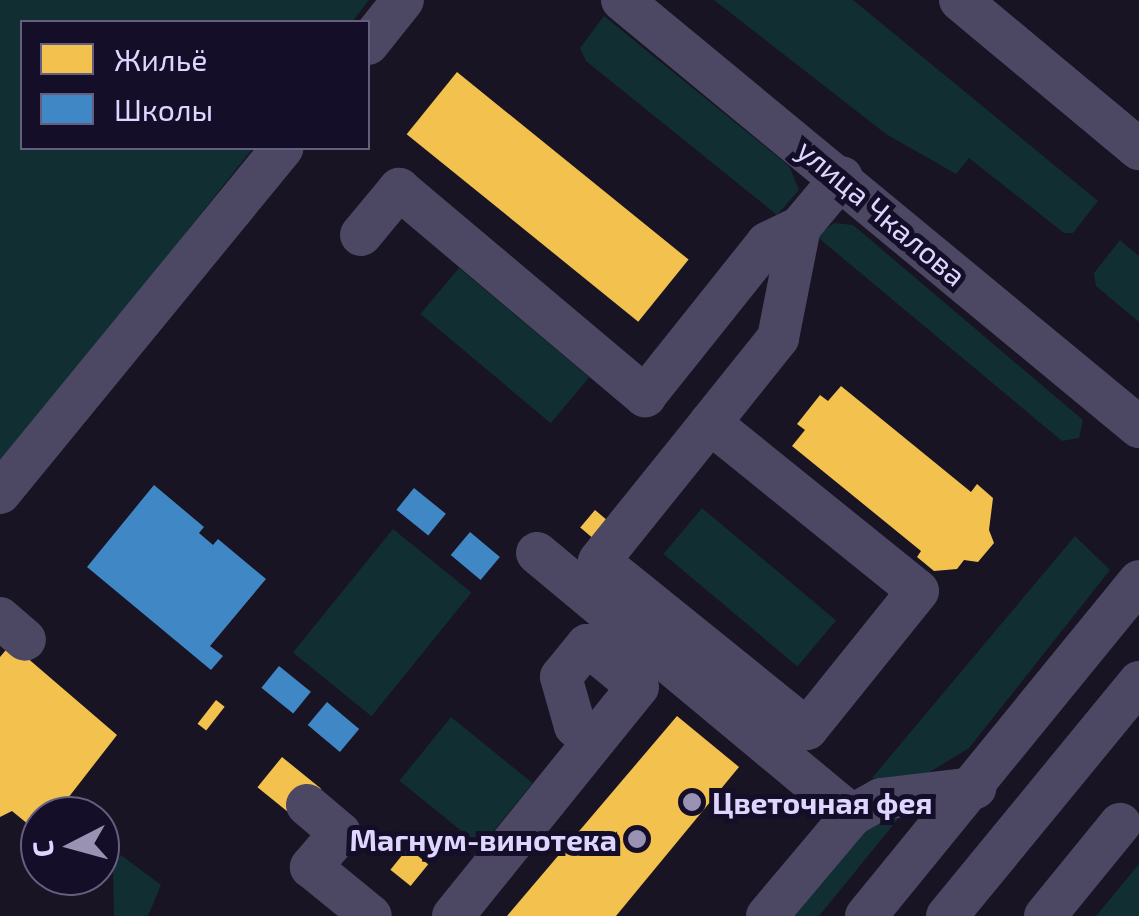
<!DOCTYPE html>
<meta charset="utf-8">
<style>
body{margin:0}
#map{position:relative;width:1139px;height:916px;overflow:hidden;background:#181423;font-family:"Exo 2",sans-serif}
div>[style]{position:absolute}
.green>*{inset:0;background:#112e32;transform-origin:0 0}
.homes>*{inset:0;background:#f2c14e;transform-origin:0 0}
.schools>*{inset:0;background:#3f88c5;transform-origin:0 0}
.minor>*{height:42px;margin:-21px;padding:0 21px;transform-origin:21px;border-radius:21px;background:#4c4864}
.dots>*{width:28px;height:28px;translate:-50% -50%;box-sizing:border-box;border:5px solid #150e29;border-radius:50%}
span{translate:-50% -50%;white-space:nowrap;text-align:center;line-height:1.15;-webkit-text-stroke:10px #150e29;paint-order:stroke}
.street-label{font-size:30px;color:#ded6ff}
.poi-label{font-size:30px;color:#ded6ff;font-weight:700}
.left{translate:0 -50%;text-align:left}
.right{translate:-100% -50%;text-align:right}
.legend{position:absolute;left:20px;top:20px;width:350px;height:130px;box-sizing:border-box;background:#150e29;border:2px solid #655e7f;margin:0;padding:12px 18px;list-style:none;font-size:30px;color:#ded6ff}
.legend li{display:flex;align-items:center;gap:20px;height:50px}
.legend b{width:50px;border:2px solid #655e7f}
.north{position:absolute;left:20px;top:796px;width:100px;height:100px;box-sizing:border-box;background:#150e29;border:2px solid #655e7f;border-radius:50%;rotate:264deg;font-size:28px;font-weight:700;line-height:40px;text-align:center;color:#ded6ff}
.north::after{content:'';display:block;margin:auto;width:35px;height:45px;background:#9992b2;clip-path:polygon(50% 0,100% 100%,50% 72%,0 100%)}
</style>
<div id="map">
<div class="green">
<i style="clip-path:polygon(0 0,369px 0,352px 22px,22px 22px,22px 148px,253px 148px,0 467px)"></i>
<i style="clip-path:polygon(714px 0,853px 0,1098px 201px,1073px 233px,1064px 233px,969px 158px,956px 174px,886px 134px)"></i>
<i style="clip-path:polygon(604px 16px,789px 166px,799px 190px,777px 215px,586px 61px,580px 48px)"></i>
<i style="clip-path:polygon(835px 223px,853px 225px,1083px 420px,1079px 438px,1062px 441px,815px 235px)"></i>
<i style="clip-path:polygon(1120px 240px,1139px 256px,1139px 322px,1096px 286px,1094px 273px)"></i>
<i style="left:459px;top:268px;width:170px;height:60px;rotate:40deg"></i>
<i style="left:702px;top:508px;width:175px;height:60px;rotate:40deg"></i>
<i style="left:393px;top:529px;width:101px;height:159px;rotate:39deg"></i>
<i style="clip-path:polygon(1075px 536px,1110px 570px,969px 748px,930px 772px,891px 781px,872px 778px)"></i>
<i style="left:451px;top:717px;width:105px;height:82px;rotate:39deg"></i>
<i style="clip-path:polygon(907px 808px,819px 916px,780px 916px,852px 827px)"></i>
<i style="clip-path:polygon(121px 855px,161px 885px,148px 916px,114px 916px,113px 864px)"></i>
<i style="clip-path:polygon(1139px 864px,1139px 916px,1096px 916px)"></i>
</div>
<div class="homes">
<i style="left:457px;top:72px;width:298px;height:80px;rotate:39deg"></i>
<i style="clip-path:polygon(841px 386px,971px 492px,977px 484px,993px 498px,989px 530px,994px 543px,978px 562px,964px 560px,957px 569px,934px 571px,917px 557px,921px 551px,792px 446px,805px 430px,797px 424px,820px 395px,828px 401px)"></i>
<i style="left:595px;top:510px;width:26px;height:23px;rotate:40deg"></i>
<i style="clip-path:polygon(11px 644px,117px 735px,54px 816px,40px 816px,40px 834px,12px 811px,0 817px,0 657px)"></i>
<i style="left:216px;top:700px;width:11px;height:30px;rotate:38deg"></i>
<i style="clip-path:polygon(677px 716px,739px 767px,616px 916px,507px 916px)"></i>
<i style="left:282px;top:757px;width:50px;height:39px;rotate:39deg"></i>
<i style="left:408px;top:848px;width:26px;height:28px;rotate:39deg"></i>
</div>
<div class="schools">
<i style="clip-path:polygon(154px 485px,204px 527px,199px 533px,213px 545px,218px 539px,266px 579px,210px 646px,223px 656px,211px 670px,87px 567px)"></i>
<i style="left:414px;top:488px;width:41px;height:28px;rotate:39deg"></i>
<i style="left:470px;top:532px;width:39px;height:30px;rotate:40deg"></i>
<i style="left:279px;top:666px;width:41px;height:28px;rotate:39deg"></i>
<i style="left:327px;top:702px;width:42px;height:30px;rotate:40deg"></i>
</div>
<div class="minor">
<i style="left:622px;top:0;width:671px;rotate:39.55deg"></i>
<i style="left:960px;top:0;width:233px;rotate:39.8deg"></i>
<i style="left:368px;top:44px;width:56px;rotate:-51.5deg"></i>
<i style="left:361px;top:235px;width:60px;rotate:-50.4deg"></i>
<i style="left:399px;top:189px;width:322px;rotate:40.1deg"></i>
<i style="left:645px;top:396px;width:196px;rotate:-51.4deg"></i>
<i style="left:767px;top:243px;width:37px;rotate:-26deg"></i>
<i style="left:710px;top:423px;width:267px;rotate:38.9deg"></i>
<i style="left:918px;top:591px;width:177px;rotate:128.8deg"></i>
<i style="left:807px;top:729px;width:267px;rotate:-141.1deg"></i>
<i style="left:599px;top:561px;width:177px;rotate:-51.2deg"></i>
<i style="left:710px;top:423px;width:109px;rotate:-51.3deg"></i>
<i style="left:778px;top:338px;width:113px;rotate:-78.8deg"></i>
<i style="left:800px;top:227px;width:65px;rotate:-50deg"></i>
<i style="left:0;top:493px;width:446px;rotate:-50.7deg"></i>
<i style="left:537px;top:553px;width:410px;rotate:39.8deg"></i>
<i style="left:0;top:618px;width:33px;rotate:41deg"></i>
<i style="left:307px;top:805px;width:43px;rotate:40.3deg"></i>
<i style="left:340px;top:833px;width:45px;rotate:130.5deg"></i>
<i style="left:311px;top:867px;width:77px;rotate:39.2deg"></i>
<i style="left:453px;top:916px;width:294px;rotate:-51.1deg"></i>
<i style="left:638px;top:687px;width:66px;rotate:-140.5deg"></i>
<i style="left:587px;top:645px;width:41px;rotate:129.1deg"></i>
<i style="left:561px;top:677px;width:51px;rotate:74.1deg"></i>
<i style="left:575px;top:726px;width:24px;rotate:38deg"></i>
<i style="left:767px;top:916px;width:132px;rotate:-49.9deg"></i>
<i style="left:852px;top:815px;width:33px;rotate:-29deg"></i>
<i style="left:881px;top:799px;width:95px;rotate:-6.7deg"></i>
<i style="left:866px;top:916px;width:432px;rotate:-50.8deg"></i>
<i style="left:947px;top:916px;width:303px;rotate:-50.6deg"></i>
<i style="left:1045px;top:916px;width:119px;rotate:-50.8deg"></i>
</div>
<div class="dots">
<i style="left:692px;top:802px;background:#9992b2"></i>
<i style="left:637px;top:839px;background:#9992b2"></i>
</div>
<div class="street-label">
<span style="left:882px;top:212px;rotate:40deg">улица Чкалова</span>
</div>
<div class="poi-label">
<span class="left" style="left:712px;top:802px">Цветочная фея</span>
<span class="right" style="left:617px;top:839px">Магнум-винотека</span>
</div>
<ul class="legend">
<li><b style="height:28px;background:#f2c14e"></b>Жильё</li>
<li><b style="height:28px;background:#3f88c5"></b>Школы</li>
</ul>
<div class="north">С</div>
</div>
